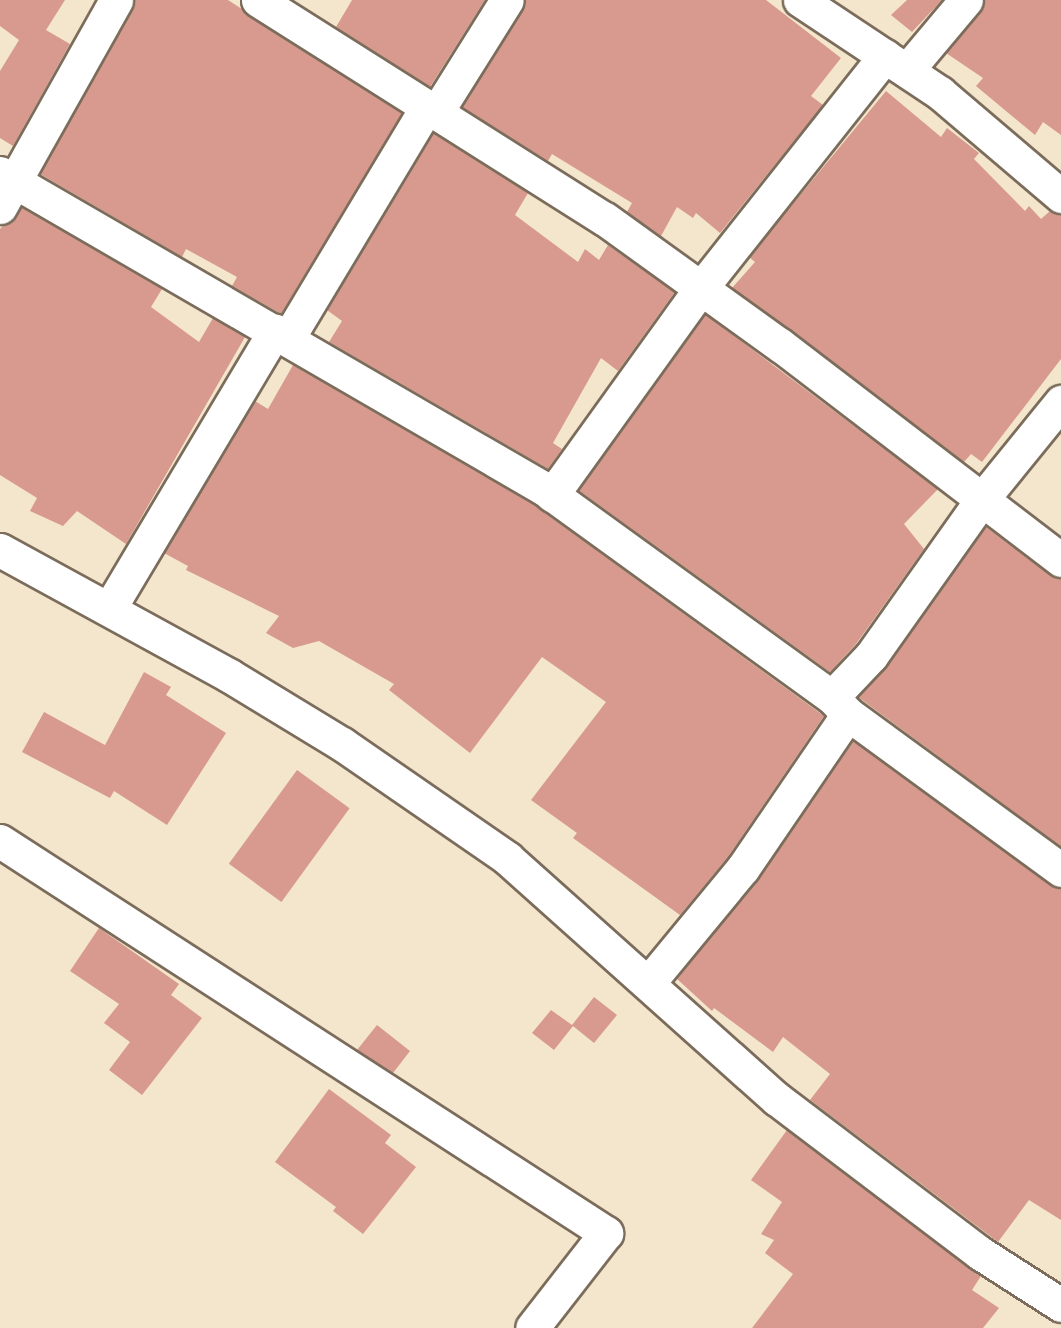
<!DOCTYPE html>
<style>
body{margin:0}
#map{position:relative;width:1061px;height:1328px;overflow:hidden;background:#f3e6cc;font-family:Kalam,sans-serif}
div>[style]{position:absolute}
.building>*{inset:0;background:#d89a8e;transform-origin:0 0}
.roads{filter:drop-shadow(2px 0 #7b6c5b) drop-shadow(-2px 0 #7b6c5b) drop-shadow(0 2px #7b6c5b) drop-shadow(0 -2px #7b6c5b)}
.minor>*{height:33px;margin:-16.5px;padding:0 16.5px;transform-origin:16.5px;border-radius:16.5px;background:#fff}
span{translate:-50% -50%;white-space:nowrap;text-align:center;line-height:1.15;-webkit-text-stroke:4.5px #fff;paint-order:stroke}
</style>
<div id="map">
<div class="building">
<i style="clip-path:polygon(0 0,65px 0,46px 30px,70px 44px,13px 146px,0 138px,0 71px,19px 40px,0 26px)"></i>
<i style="clip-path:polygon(135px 0,228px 0,402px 113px,281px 314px,232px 286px,237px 277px,186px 249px,182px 257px,40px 174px)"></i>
<i style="clip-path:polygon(352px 0,485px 0,430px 87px,336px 27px)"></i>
<i style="clip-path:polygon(526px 0,766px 0,841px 58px,811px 96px,823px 105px,720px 233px,696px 213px,693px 218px,677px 207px,661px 236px,627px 212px,632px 203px,552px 154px,548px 161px,462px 107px)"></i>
<i style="clip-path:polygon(907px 0,942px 0,912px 32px,891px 15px)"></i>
<i style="clip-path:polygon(984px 0,1061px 0,1061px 135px,1043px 122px,1035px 135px,976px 86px,983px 78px,946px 53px,980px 12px)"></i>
<i style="clip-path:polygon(886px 91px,941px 137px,947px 128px,979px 153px,974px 159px,1025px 211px,1029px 206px,1041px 219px,1050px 211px,1061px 214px,1061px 359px,982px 462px,971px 454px,964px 462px,732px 288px,755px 262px,749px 257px)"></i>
<i style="clip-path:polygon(433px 133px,528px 193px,515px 215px,578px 262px,585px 249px,599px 260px,608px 245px,675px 292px,618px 371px,601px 358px,553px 443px,562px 449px,548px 469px,329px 342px,342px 321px,327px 310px)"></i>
<i style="clip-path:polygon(21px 207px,162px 289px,151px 307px,199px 342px,213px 318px,245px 337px,126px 544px,77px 511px,63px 526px,30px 511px,37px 498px,0 475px,0 229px)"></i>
<i style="clip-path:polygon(705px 314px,938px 489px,904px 524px,924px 549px,856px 644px,830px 672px,578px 490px)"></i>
<i style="clip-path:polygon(293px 365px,533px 504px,824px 716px,728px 857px,680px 915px,573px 838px,577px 833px,531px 800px,606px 702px,542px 657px,470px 753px,389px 690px,394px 684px,319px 641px,293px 648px,266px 633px,279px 616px,186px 570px,188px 566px,164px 553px,255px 401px,268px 409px)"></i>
<i style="clip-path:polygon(986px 527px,1050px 575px,1061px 578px,1061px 847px,858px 697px,886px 667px)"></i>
<i style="clip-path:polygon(144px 672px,171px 687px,166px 695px,226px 733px,167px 825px,114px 791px,110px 798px,22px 752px,44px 712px,105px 745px)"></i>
<i style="clip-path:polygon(853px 741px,1050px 885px,1061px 888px,1061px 1220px,1029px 1200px,998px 1242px,810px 1100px,830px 1074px,783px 1037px,773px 1052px,714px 1008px,712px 1011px,676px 978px,758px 879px)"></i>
<i style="left:297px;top:770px;width:65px;height:116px;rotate:36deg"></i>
<i style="clip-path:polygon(99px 928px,179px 984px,171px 995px,202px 1018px,142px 1095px,109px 1070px,130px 1042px,104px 1023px,119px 1004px,70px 971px)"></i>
<i style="clip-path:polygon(594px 997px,617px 1015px,594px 1043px,573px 1026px,554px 1050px,532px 1033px,551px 1010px,572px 1025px)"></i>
<i style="clip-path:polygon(377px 1025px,410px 1051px,393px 1073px,357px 1050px)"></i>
<i style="clip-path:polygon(329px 1089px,391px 1135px,385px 1143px,416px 1167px,363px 1234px,333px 1211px,336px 1207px,275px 1162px)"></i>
<i style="clip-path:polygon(787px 1130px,981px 1276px,972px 1290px,999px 1308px,983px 1328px,752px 1328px,793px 1274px,765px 1253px,774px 1240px,761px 1234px,782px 1202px,751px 1180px)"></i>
</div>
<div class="roads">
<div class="minor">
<i style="left:258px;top:0;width:410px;rotate:32.3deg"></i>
<i style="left:605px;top:219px;width:216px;rotate:35.8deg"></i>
<i style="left:780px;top:345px;width:354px;rotate:37.4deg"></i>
<i style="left:800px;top:0;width:168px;rotate:33.6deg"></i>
<i style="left:940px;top:93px;width:159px;rotate:40.4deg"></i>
<i style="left:908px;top:69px;width:90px;rotate:-50deg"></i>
<i style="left:436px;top:113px;width:133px;rotate:-57.9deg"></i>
<i style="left:0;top:173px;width:628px;rotate:30.12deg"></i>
<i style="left:543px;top:488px;width:357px;rotate:35.9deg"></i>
<i style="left:832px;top:697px;width:23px;rotate:47deg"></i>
<i style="left:848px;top:714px;width:264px;rotate:36.2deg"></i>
<i style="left:0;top:207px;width:237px;rotate:-60.7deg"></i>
<i style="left:288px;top:338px;width:270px;rotate:-59deg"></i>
<i style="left:552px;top:495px;width:255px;rotate:-54.3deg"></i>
<i style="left:701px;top:288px;width:296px;rotate:-51.6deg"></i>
<i style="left:0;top:550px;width:262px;rotate:28.7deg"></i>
<i style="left:230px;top:676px;width:131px;rotate:31.3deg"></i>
<i style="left:342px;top:744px;width:201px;rotate:34.6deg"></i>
<i style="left:507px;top:858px;width:362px;rotate:41.8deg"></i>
<i style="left:777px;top:1099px;width:255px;rotate:37.2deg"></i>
<i style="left:980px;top:1253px;width:96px;rotate:32.7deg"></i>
<i style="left:109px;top:609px;width:324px;rotate:-59.2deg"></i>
<i style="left:832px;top:697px;width:57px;rotate:-46.4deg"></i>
<i style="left:871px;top:656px;width:194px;rotate:-54.7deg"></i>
<i style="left:983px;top:498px;width:124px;rotate:-50.9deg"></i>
<i style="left:0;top:841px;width:722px;rotate:32.9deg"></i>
<i style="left:606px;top:1233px;width:120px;rotate:127.9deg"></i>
<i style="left:649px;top:982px;width:148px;rotate:-50.5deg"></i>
<i style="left:743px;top:868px;width:186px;rotate:-55.7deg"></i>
</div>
</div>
</div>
